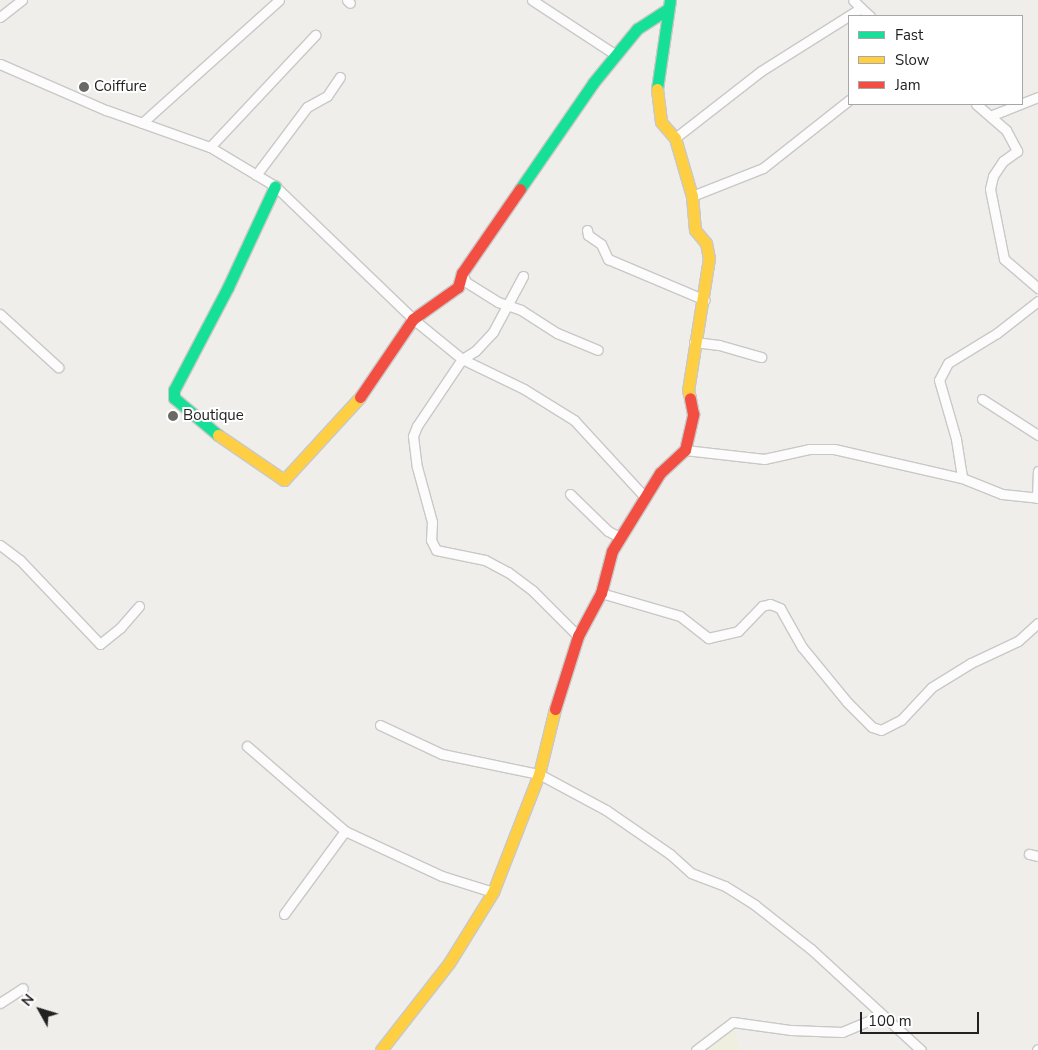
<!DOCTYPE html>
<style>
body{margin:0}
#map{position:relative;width:1038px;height:1050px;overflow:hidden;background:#f0eeeb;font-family:"Nunito Sans",sans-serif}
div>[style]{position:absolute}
.farmland>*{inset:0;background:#efefdf}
.roads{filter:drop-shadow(1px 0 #c9c8c7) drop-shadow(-1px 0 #c9c8c7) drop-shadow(0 1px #c9c8c7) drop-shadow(0 -1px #c9c8c7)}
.street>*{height:9px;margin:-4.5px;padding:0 4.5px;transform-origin:4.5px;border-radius:4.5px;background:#fdfcfc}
.fast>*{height:11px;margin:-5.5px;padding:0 5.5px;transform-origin:5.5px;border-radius:5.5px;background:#16e098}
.slow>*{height:11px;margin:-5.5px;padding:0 5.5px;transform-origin:5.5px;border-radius:5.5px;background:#ffcf43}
.jam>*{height:11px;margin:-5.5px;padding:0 5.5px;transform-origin:5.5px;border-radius:5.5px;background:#f24e42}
.dots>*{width:14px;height:14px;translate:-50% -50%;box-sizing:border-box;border:2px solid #fff;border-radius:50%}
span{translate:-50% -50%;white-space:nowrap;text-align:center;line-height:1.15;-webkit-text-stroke:4px #fff;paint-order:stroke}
.poi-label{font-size:15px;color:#222}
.left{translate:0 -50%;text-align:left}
.legend{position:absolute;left:848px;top:15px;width:175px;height:90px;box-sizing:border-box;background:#fff;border:1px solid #a7a7a7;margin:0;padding:6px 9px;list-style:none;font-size:15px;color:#222}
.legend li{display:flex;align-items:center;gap:10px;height:25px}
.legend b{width:25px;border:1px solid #a7a7a7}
.north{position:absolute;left:15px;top:985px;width:50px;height:50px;-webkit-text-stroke:4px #fff;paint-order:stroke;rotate:309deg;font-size:14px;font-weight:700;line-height:20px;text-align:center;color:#222}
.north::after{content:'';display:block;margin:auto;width:18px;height:22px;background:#222;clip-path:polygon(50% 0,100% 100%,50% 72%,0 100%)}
.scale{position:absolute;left:860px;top:1012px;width:119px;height:22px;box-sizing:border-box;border:2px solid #222;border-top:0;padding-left:6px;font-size:15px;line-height:18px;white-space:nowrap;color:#222;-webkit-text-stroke:4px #fff;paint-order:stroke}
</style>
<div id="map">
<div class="farmland">
<i style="clip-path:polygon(733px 1024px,740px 1050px,706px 1050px)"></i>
</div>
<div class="roads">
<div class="street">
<i style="left:347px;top:0;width:4px;rotate:45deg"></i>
<i style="left:532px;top:0;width:100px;rotate:33.2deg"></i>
<i style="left:861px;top:8px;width:12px;rotate:42deg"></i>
<i style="left:0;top:17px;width:28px;rotate:-38deg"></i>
<i style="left:0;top:64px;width:116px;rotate:23.5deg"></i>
<i style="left:106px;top:110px;width:110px;rotate:19.6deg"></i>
<i style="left:210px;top:147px;width:76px;rotate:31deg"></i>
<i style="left:275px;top:186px;width:192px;rotate:43.9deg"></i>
<i style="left:413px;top:319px;width:63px;rotate:39.2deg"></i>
<i style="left:462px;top:359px;width:69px;rotate:25.8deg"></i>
<i style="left:524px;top:389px;width:59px;rotate:31.8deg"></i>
<i style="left:574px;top:420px;width:103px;rotate:47.4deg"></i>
<i style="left:976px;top:104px;width:40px;rotate:41deg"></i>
<i style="left:1006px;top:130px;width:24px;rotate:62deg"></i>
<i style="left:1017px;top:151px;width:17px;rotate:144deg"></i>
<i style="left:1003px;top:161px;width:18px;rotate:124deg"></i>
<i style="left:993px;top:176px;width:13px;rotate:103deg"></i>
<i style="left:990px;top:189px;width:71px;rotate:78.7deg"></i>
<i style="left:1004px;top:259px;width:45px;rotate:40.5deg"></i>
<i style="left:990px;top:116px;width:52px;rotate:-21.6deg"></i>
<i style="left:142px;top:123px;width:184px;rotate:-41.9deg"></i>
<i style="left:675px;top:138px;width:109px;rotate:-37.9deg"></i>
<i style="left:761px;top:71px;width:118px;rotate:-32.2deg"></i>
<i style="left:861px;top:8px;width:11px;rotate:-135deg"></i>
<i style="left:210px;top:147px;width:154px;rotate:-46.8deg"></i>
<i style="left:256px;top:175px;width:85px;rotate:-53.1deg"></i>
<i style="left:307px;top:107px;width:23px;rotate:-29deg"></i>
<i style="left:327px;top:96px;width:23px;rotate:-56deg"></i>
<i style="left:692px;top:196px;width:76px;rotate:-21.5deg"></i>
<i style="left:763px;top:168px;width:110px;rotate:-38.3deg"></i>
<i style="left:587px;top:230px;width:5px;rotate:79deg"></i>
<i style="left:588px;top:235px;width:16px;rotate:35deg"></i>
<i style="left:601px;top:244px;width:17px;rotate:65deg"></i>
<i style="left:608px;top:259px;width:105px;rotate:22.9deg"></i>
<i style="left:462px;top:273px;width:10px;rotate:66deg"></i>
<i style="left:466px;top:282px;width:38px;rotate:32deg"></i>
<i style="left:498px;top:302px;width:24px;rotate:19deg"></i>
<i style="left:521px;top:310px;width:43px;rotate:32.6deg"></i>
<i style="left:557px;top:333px;width:44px;rotate:22.5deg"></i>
<i style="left:523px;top:276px;width:64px;rotate:118.2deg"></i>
<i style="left:493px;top:332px;width:26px;rotate:133deg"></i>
<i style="left:475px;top:351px;width:15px;rotate:148deg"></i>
<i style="left:462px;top:359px;width:81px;rotate:123.9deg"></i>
<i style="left:417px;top:426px;width:11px;rotate:112deg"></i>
<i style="left:413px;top:436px;width:31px;rotate:83deg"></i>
<i style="left:417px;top:467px;width:57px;rotate:74.7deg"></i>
<i style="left:432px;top:522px;width:18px;rotate:93deg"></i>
<i style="left:431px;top:540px;width:11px;rotate:63deg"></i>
<i style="left:436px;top:550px;width:50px;rotate:11.5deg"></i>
<i style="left:485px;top:560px;width:26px;rotate:28deg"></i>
<i style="left:508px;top:572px;width:31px;rotate:37deg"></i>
<i style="left:533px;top:591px;width:64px;rotate:45deg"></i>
<i style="left:1038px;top:301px;width:52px;rotate:142deg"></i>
<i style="left:997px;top:333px;width:57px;rotate:148.5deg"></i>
<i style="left:948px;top:363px;width:19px;rotate:118deg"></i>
<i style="left:939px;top:380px;width:61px;rotate:73.9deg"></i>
<i style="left:956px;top:439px;width:39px;rotate:81deg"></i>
<i style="left:962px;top:478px;width:43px;rotate:21.8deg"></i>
<i style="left:1002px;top:494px;width:36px;rotate:6deg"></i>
<i style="left:0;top:314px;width:79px;rotate:42.4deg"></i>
<i style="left:694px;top:342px;width:25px;rotate:7deg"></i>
<i style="left:719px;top:345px;width:44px;rotate:15.9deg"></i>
<i style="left:982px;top:399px;width:67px;rotate:32.7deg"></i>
<i style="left:685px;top:450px;width:80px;rotate:6.5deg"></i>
<i style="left:764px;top:459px;width:46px;rotate:-12.5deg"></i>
<i style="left:809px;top:449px;width:25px"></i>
<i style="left:834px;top:449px;width:131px;rotate:12.8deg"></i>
<i style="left:570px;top:494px;width:53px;rotate:44.2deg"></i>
<i style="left:608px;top:531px;width:13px;rotate:27deg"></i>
<i style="left:1037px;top:498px;width:27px;rotate:-88deg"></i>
<i style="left:0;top:545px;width:25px;rotate:37deg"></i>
<i style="left:20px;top:560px;width:116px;rotate:46.4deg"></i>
<i style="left:100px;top:644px;width:26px;rotate:-39deg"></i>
<i style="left:120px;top:628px;width:29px;rotate:-49deg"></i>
<i style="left:601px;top:593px;width:82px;rotate:16.2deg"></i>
<i style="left:680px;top:616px;width:36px;rotate:38deg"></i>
<i style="left:708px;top:638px;width:31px;rotate:-13deg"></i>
<i style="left:738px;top:631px;width:35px;rotate:-46deg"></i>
<i style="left:762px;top:606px;width:8px;rotate:-14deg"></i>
<i style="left:770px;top:604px;width:11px;rotate:22deg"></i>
<i style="left:780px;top:608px;width:45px;rotate:60.6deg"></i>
<i style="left:802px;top:647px;width:71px;rotate:50.7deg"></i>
<i style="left:847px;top:702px;width:35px;rotate:45deg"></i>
<i style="left:872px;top:727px;width:9px;rotate:18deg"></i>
<i style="left:881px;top:730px;width:22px;rotate:-27deg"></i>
<i style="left:901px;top:720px;width:45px;rotate:-46.8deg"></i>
<i style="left:932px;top:687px;width:46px;rotate:-31.6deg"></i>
<i style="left:971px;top:663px;width:52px;rotate:-25.1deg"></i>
<i style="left:1018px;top:641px;width:27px;rotate:-42deg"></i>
<i style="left:380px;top:725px;width:68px;rotate:25.1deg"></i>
<i style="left:442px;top:754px;width:99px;rotate:11.7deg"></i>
<i style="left:539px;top:774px;width:76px;rotate:28.2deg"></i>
<i style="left:606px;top:810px;width:78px;rotate:34.5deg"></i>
<i style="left:670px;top:854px;width:28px;rotate:42deg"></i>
<i style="left:691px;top:873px;width:36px;rotate:21deg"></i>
<i style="left:725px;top:886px;width:36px;rotate:32deg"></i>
<i style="left:755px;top:905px;width:71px;rotate:38.2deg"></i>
<i style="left:811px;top:949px;width:149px;rotate:42.6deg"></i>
<i style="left:247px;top:746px;width:130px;rotate:40.9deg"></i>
<i style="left:345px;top:831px;width:107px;rotate:24.9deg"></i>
<i style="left:442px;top:876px;width:53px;rotate:17.4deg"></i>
<i style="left:1029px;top:854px;width:9px;rotate:13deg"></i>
<i style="left:284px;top:914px;width:103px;rotate:-53.7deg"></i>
<i style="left:0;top:1003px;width:27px;rotate:-33deg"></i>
<i style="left:696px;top:1050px;width:46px;rotate:-37.1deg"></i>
<i style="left:733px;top:1022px;width:59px;rotate:7.9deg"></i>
<i style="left:791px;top:1030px;width:51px;rotate:2.2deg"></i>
<i style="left:842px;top:1032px;width:41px;rotate:-22.8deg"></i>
<i style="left:1037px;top:1050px;width:1px;rotate:-45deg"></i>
</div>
<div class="fast">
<i style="left:657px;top:89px;width:90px;rotate:-81.7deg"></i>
<i style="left:520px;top:189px;width:129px;rotate:-55.4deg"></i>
<i style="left:593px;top:83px;width:70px;rotate:-50.8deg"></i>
<i style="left:637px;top:29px;width:37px;rotate:-33deg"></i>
<i style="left:218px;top:435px;width:57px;rotate:-139.9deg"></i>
<i style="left:174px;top:398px;width:8px;rotate:-90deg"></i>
<i style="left:174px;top:390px;width:116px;rotate:-62.3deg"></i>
<i style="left:228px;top:287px;width:111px;rotate:-65deg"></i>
</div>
<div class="slow">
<i style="left:657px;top:89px;width:33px;rotate:83deg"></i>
<i style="left:661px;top:122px;width:21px;rotate:49deg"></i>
<i style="left:675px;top:138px;width:60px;rotate:73.7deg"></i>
<i style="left:692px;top:196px;width:34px;rotate:85deg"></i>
<i style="left:695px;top:230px;width:17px;rotate:50deg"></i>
<i style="left:706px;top:243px;width:15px;rotate:79deg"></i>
<i style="left:709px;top:258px;width:134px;rotate:99deg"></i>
<i style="left:688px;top:390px;width:8px;rotate:76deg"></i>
<i style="left:218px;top:435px;width:80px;rotate:34.3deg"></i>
<i style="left:284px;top:480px;width:113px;rotate:-47.5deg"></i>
<i style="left:381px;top:1050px;width:110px;rotate:-52deg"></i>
<i style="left:449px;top:963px;width:84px;rotate:-58.2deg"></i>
<i style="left:493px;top:892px;width:127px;rotate:-68.7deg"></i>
<i style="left:539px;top:774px;width:67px;rotate:-76.2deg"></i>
</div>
<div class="jam">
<i style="left:360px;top:397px;width:94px;rotate:-55.8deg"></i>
<i style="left:413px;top:319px;width:55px;rotate:-35.4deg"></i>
<i style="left:458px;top:287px;width:15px;rotate:-74deg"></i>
<i style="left:462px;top:273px;width:102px;rotate:-55.4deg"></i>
<i style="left:555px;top:709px;width:77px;rotate:-72.5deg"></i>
<i style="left:578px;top:636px;width:49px;rotate:-61.9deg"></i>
<i style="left:601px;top:593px;width:43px;rotate:-75.3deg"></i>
<i style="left:612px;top:551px;width:92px;rotate:-58.4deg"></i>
<i style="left:660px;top:473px;width:34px;rotate:-43deg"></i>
<i style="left:685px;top:450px;width:37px;rotate:-77deg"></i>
<i style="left:693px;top:414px;width:16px;rotate:-101deg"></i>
</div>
</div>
<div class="dots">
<i style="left:84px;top:87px;background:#6a6968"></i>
<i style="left:173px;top:416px;background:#6a6968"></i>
</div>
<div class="poi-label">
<span class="left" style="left:94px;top:87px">Coiffure</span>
<span class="left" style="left:183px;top:416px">Boutique</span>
</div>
<ul class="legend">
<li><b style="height:6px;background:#16e098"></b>Fast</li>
<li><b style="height:6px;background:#ffcf43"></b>Slow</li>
<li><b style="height:6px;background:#f24e42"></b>Jam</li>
</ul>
<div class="north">N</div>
<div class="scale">100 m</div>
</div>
